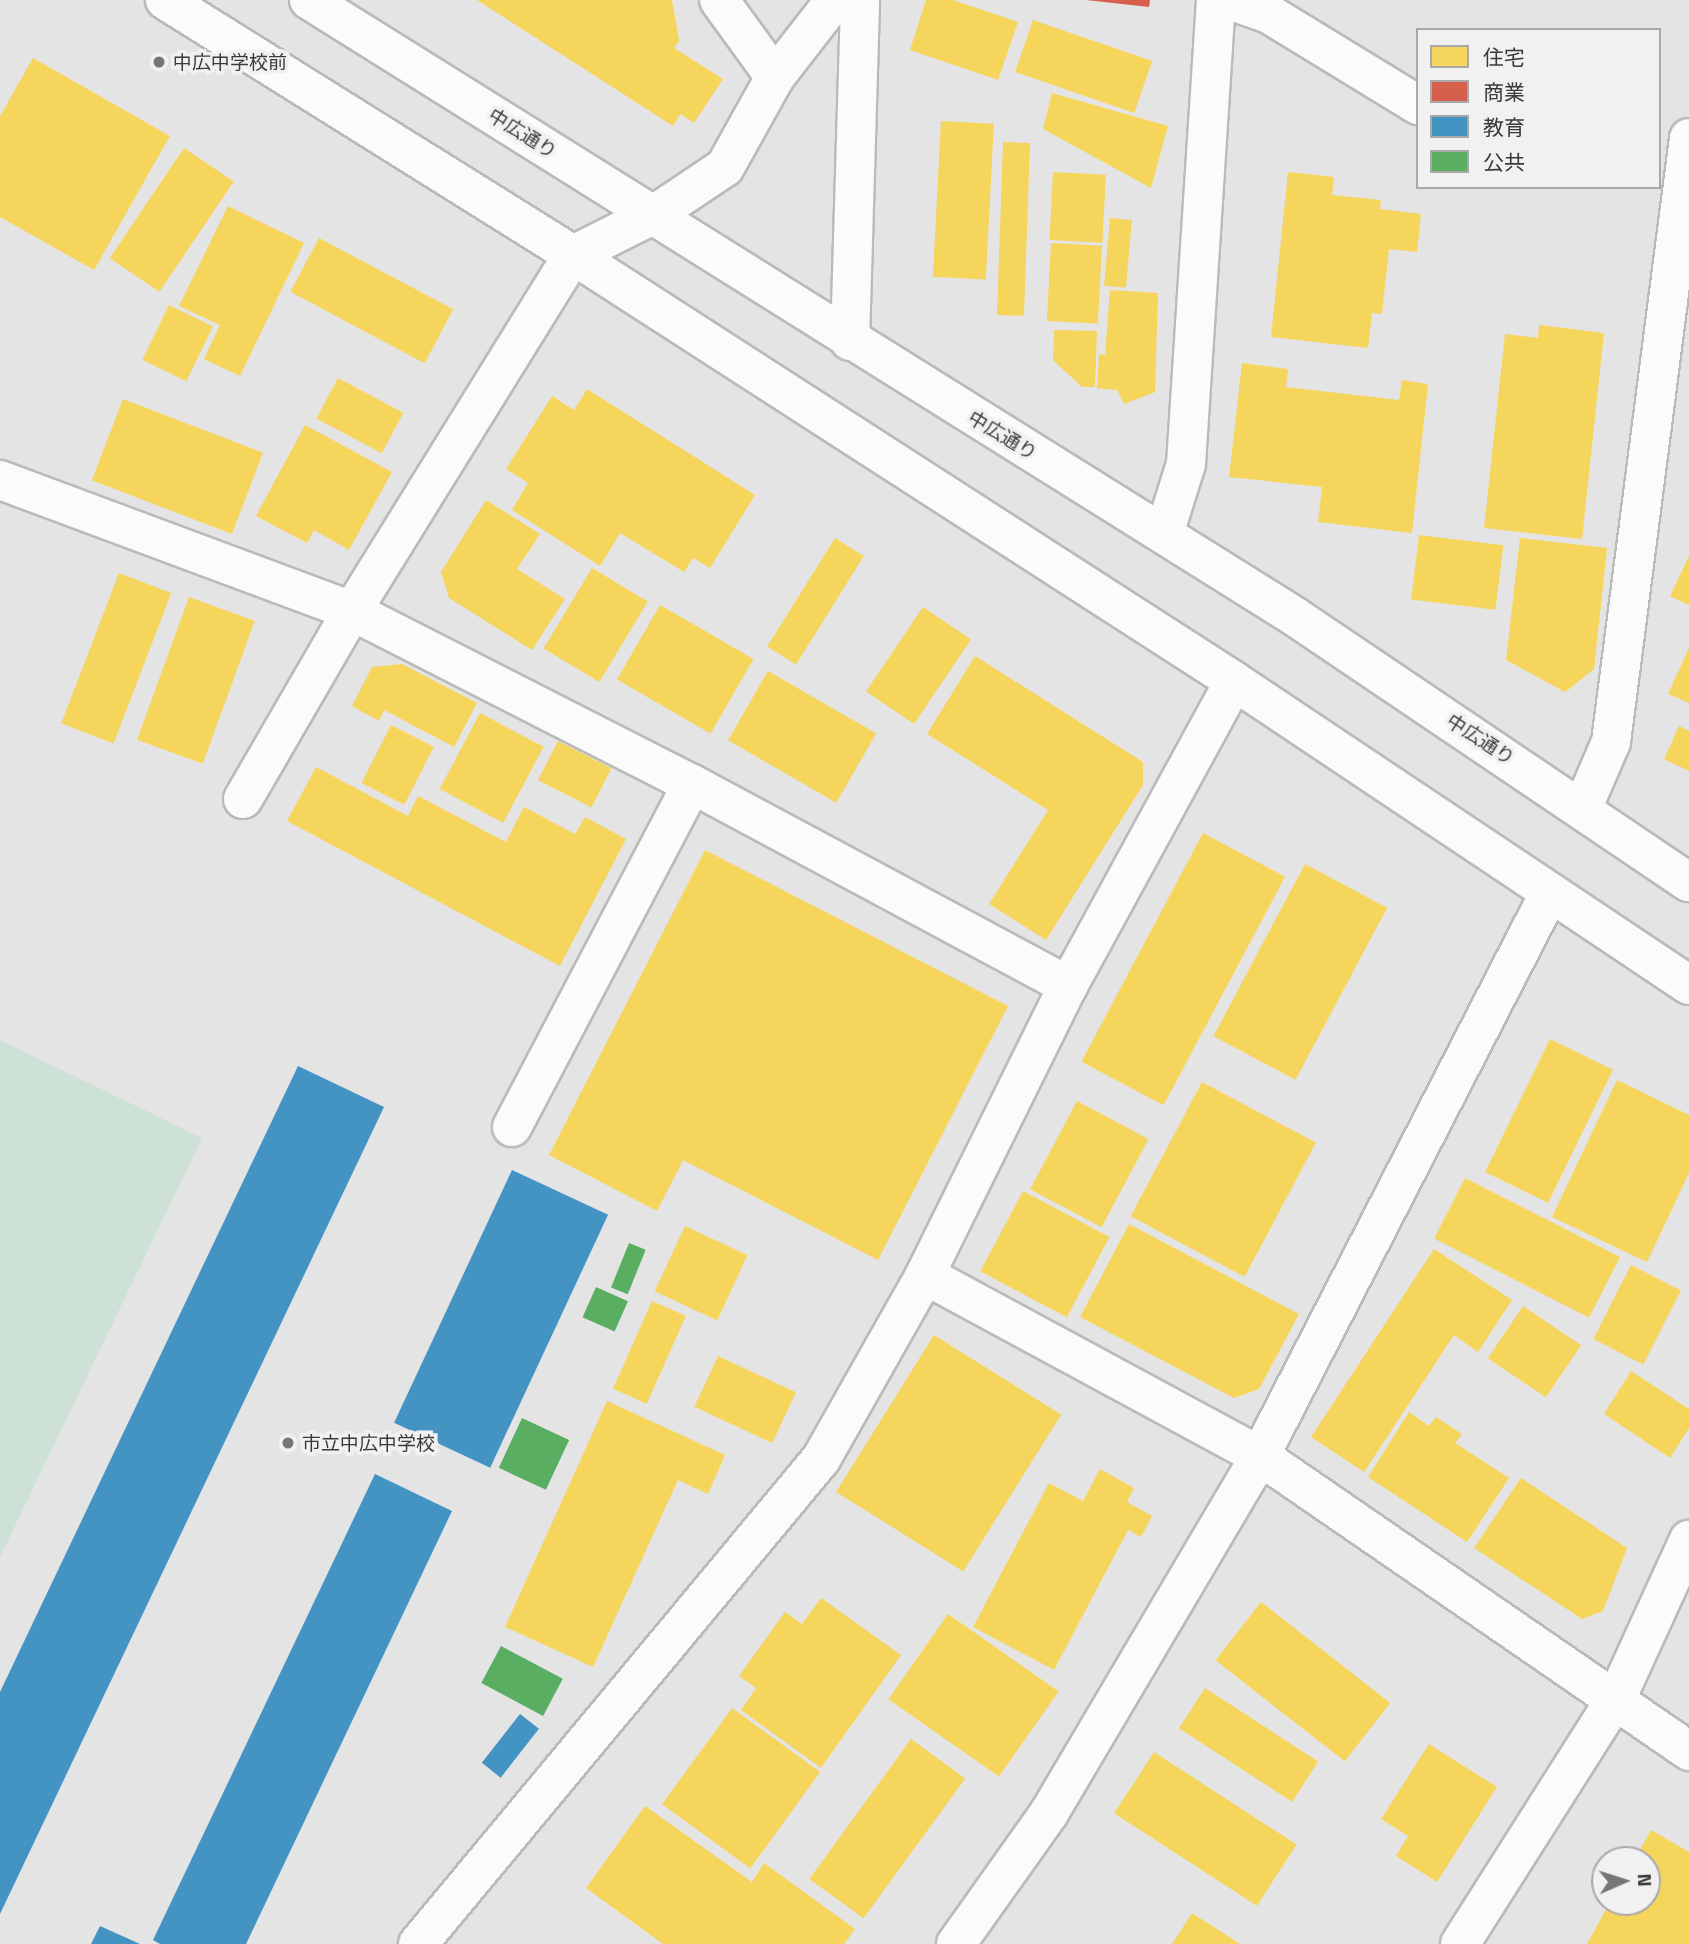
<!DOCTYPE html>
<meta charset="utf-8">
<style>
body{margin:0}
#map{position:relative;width:1689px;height:1944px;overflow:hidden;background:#e4e4e5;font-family:"Titillium Web","Noto Sans JP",sans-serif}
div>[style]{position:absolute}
.green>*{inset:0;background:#cde1d7}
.homes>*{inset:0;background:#f6d55c;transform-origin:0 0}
.shops>*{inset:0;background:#d6604d}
.schools>*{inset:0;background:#4393c3;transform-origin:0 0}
.public>*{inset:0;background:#5aae61;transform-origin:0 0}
.roads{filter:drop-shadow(2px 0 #bababb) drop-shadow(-2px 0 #bababb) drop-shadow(0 2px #bababb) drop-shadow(0 -2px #bababb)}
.minor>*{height:38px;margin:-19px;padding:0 19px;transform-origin:19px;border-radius:19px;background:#fbfbfb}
.tertiary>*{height:38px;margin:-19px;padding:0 19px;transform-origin:19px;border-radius:19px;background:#fbfbfb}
.dots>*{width:19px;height:19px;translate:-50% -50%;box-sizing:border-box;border:4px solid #f1f1f2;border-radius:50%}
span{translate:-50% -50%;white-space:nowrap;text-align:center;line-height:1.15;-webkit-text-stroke:7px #f1f1f2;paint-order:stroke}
.poi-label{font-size:19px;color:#3a3a3b}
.left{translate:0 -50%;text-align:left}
.street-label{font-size:19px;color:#3a3a3b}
.legend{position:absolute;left:1416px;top:28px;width:245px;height:161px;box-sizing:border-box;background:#f1f1f2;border:2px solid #a8a8a9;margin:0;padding:9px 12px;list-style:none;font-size:21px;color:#3a3a3b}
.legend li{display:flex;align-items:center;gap:14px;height:35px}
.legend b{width:35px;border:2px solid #a8a8a9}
.north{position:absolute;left:1591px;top:1846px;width:70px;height:70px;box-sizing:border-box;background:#f1f1f2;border:2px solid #a8a8a9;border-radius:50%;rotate:87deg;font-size:19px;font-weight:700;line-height:28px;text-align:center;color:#3a3a3b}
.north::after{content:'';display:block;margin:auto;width:24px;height:32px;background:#767676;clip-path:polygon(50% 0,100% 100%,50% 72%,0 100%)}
</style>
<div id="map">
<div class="green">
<i style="clip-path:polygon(0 1040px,202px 1138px,0 1557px)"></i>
</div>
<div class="homes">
<i style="clip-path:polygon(477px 0,672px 0,679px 41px,674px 48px,723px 79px,694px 123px,680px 114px,673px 126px)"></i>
<i style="clip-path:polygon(926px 0,953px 0,1018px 22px,998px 80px,910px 50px)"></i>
<i style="left:1033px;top:20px;width:126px;height:55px;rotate:19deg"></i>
<i style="clip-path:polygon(33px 58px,170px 136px,94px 270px,0 217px,0 116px)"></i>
<i style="clip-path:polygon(1052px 93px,1168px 126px,1151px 188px,1043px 129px)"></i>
<i style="left:941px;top:121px;width:53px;height:156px;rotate:3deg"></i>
<i style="left:1003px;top:142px;width:27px;height:173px;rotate:2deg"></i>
<i style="left:184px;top:148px;width:60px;height:133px;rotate:34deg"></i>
<i style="left:1053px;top:172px;width:53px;height:68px;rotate:3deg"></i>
<i style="clip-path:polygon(1288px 172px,1334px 177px,1332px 195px,1381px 200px,1380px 209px,1421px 214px,1417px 252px,1389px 249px,1382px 314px,1372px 313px,1368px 348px,1271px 337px)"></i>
<i style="clip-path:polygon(228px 206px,304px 243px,240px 376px,204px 359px,220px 325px,179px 306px)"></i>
<i style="left:1110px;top:218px;width:22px;height:68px;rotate:5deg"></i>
<i style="left:319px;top:238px;width:152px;height:61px;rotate:28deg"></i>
<i style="left:1051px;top:243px;width:51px;height:78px;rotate:3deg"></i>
<i style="clip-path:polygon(1110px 290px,1158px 293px,1155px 392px,1124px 404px,1117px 390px,1097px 388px,1099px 354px,1105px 355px)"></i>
<i style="left:169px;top:305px;width:49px;height:61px;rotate:26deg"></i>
<i style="clip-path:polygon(1539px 325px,1604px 333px,1582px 539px,1484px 528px,1505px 334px,1538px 338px)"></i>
<i style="clip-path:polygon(1054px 330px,1097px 331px,1095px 387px,1082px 387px,1053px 360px)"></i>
<i style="clip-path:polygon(1242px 363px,1288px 369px,1286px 387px,1399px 400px,1402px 380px,1428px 384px,1412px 533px,1318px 522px,1322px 487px,1229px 477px)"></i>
<i style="left:338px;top:378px;width:74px;height:46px;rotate:28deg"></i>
<i style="clip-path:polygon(587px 389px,755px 495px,710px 568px,693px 558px,684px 572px,620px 533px,600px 566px,512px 510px,528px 483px,506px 469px,552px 396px,574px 410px)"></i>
<i style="left:123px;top:399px;width:150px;height:87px;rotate:21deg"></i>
<i style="clip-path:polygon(305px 425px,392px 472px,349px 550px,314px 530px,307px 543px,256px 516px)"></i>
<i style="clip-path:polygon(486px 500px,540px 534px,517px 569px,565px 599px,532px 650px,449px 598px,441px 572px)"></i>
<i style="left:1419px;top:535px;width:85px;height:65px;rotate:7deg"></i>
<i style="left:835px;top:538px;width:34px;height:128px;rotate:32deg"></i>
<i style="clip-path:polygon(1520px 538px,1607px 548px,1594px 669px,1565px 692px,1506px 660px)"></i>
<i style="clip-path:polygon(1689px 556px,1689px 605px,1670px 596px)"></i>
<i style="left:592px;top:568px;width:65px;height:94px;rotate:31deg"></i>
<i style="left:119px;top:573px;width:56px;height:161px;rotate:21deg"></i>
<i style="left:189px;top:597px;width:70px;height:152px;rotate:20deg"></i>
<i style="left:660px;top:605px;width:108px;height:86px;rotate:30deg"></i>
<i style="left:923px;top:607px;width:58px;height:102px;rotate:34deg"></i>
<i style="clip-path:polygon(1689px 648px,1689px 703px,1668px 694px)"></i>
<i style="clip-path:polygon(975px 656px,1143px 762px,1143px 785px,1046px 940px,989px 904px,1048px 810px,927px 734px)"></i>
<i style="clip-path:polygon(402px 664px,477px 703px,454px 747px,384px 710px,379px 721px,352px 706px,372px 667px)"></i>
<i style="left:768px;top:671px;width:125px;height:80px;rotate:30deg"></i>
<i style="left:480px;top:713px;width:72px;height:86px;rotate:28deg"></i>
<i style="left:391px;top:725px;width:48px;height:65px;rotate:27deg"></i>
<i style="clip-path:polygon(1679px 726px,1689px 731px,1689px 771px,1664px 759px)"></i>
<i style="left:558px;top:741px;width:60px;height:44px;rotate:27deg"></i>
<i style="clip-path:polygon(316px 767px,408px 816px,418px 796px,506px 842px,524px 807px,575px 834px,585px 817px,626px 839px,560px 966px,287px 821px)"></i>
<i style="left:1203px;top:833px;width:93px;height:259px;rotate:28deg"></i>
<i style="clip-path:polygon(705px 850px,1008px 1006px,878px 1260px,683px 1160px,657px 1211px,549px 1155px)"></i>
<i style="left:1305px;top:864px;width:93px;height:195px;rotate:28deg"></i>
<i style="left:1550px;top:1039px;width:70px;height:148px;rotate:26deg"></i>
<i style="clip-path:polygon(1617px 1080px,1689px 1115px,1689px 1173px,1647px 1262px,1552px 1217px)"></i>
<i style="left:1202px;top:1082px;width:129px;height:152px;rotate:28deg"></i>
<i style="left:1077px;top:1101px;width:81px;height:100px;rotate:28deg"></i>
<i style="left:1465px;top:1178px;width:174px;height:68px;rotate:27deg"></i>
<i style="left:1023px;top:1191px;width:98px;height:91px;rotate:28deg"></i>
<i style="clip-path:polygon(1129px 1224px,1299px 1314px,1259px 1389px,1234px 1398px,1080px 1317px)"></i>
<i style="left:685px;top:1226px;width:69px;height:72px;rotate:25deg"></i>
<i style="clip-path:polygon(1434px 1249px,1512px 1300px,1478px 1352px,1454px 1335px,1364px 1472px,1311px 1437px)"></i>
<i style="left:1631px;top:1265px;width:56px;height:83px;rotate:27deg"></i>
<i style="left:652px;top:1301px;width:37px;height:96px;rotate:24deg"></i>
<i style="left:1523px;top:1306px;width:70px;height:63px;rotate:34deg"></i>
<i style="left:934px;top:1335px;width:150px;height:185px;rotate:32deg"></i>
<i style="left:718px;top:1356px;width:86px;height:56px;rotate:25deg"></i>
<i style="clip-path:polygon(1631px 1371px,1689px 1409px,1689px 1428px,1670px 1458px,1604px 1414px)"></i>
<i style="clip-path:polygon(607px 1401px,725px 1455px,708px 1494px,678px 1480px,593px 1667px,505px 1627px)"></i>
<i style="clip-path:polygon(1409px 1412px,1429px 1426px,1436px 1417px,1462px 1434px,1455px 1443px,1509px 1478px,1467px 1542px,1368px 1477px)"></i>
<i style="clip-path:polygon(1100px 1469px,1134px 1488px,1127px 1502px,1152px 1516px,1141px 1537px,1128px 1530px,1054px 1670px,973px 1627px,1049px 1483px,1083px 1501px)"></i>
<i style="clip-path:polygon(1521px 1478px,1627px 1548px,1603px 1611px,1582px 1619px,1474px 1548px)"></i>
<i style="clip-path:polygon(821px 1598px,901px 1655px,821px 1768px,741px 1710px,756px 1688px,739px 1676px,785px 1612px,802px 1624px)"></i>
<i style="left:1261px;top:1602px;width:164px;height:74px;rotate:38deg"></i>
<i style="left:948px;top:1614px;width:135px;height:104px;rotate:35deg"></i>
<i style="left:1205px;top:1688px;width:135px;height:48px;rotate:33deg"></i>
<i style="left:732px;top:1708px;width:109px;height:119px;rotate:36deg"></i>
<i style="left:911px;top:1739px;width:67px;height:173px;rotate:36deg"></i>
<i style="clip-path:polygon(1429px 1744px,1497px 1787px,1437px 1882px,1396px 1856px,1408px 1836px,1381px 1819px)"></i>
<i style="left:1154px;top:1752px;width:170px;height:73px;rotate:33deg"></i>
<i style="clip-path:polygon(645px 1806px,752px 1882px,764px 1863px,855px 1929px,844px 1944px,663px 1944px,586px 1888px)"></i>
<i style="clip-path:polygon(1651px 1830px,1689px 1852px,1689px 1944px,1587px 1944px,1610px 1902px,1647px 1902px,1647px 1860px,1634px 1860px)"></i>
<i style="clip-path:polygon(1192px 1913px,1240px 1944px,1172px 1944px)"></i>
</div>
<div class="shops">
<i style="clip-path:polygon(1086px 0,1150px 0,1149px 7px)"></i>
</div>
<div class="schools">
<i style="clip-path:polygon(298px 1066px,384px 1107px,0 1914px,0 1692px)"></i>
<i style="left:512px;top:1170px;width:106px;height:279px;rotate:25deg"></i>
<i style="clip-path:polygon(375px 1474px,452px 1511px,246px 1944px,160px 1944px,153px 1940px)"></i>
<i style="left:520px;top:1714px;width:24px;height:62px;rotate:38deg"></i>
<i style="clip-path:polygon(100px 1926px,140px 1944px,91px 1944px)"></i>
</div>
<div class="public">
<i style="left:629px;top:1243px;width:18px;height:48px;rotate:22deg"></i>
<i style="left:596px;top:1287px;width:35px;height:33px;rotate:24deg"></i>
<i style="left:522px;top:1418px;width:52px;height:55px;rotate:25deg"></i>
<i style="left:501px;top:1646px;width:70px;height:42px;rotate:28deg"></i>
</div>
<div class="roads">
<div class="minor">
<i style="left:719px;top:0;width:95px;rotate:54deg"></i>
<i style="left:1229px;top:0;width:42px;rotate:19.3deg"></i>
<i style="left:1269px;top:14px;width:175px;rotate:31.4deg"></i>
<i style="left:850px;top:341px;width:341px;rotate:-88.3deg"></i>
<i style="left:0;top:480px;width:376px;rotate:20.4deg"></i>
<i style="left:352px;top:611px;width:381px;rotate:27deg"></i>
<i style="left:692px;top:784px;width:427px;rotate:28.2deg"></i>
<i style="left:1164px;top:534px;width:73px;rotate:-72.6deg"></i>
<i style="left:1186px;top:464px;width:465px;rotate:-86.3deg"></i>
<i style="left:243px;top:799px;width:217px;rotate:-59.9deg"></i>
<i style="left:352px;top:611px;width:419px;rotate:-58.2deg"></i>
<i style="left:573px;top:255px;width:92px;rotate:-26.6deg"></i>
<i style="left:655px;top:214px;width:84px;rotate:-33.9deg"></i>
<i style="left:725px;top:167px;width:103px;rotate:-60.9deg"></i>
<i style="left:775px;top:77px;width:98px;rotate:-52.1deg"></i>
<i style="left:1583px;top:807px;width:71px;rotate:-66.7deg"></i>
<i style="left:1611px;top:742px;width:609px;rotate:-82.64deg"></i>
<i style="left:512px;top:1127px;width:387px;rotate:-62.3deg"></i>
<i style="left:925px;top:1275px;width:381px;rotate:28.4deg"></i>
<i style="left:1260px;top:1456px;width:521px;rotate:34.51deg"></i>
<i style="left:418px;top:1944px;width:631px;rotate:-50.28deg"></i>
<i style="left:821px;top:1459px;width:211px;rotate:-60.5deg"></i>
<i style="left:925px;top:1275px;width:322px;rotate:-63.7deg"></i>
<i style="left:1068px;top:986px;width:347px;rotate:-61.4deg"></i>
<i style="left:956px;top:1944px;width:161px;rotate:-54.6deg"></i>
<i style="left:1049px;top:1813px;width:415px;rotate:-59.4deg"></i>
<i style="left:1260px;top:1456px;width:634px;rotate:-62.79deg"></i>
<i style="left:1460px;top:1944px;width:293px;rotate:-57.6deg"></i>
<i style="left:1617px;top:1697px;width:173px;rotate:-65.4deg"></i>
</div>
<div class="tertiary">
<i style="left:165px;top:0;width:481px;rotate:32deg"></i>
<i style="left:573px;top:255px;width:786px;rotate:32.8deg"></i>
<i style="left:1234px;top:681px;width:547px;rotate:33.75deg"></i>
<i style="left:309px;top:0;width:1162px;rotate:32.02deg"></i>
<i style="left:1294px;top:616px;width:476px;rotate:34deg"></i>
</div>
</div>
<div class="dots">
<i style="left:159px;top:62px;background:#767676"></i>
<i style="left:288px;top:1443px;background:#767676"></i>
</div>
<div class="poi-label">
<span class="left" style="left:173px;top:62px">中広中学校前</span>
<span class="left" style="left:302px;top:1443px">市立中広中学校</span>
</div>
<div class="street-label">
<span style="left:523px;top:133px;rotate:32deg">中広通り</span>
<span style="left:1003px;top:435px;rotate:31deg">中広通り</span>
<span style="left:1481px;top:739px;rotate:33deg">中広通り</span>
</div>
<ul class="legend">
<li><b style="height:19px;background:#f6d55c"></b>住宅</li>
<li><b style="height:19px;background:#d6604d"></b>商業</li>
<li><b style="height:19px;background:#4393c3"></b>教育</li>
<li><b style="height:19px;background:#5aae61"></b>公共</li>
</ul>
<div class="north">N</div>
</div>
